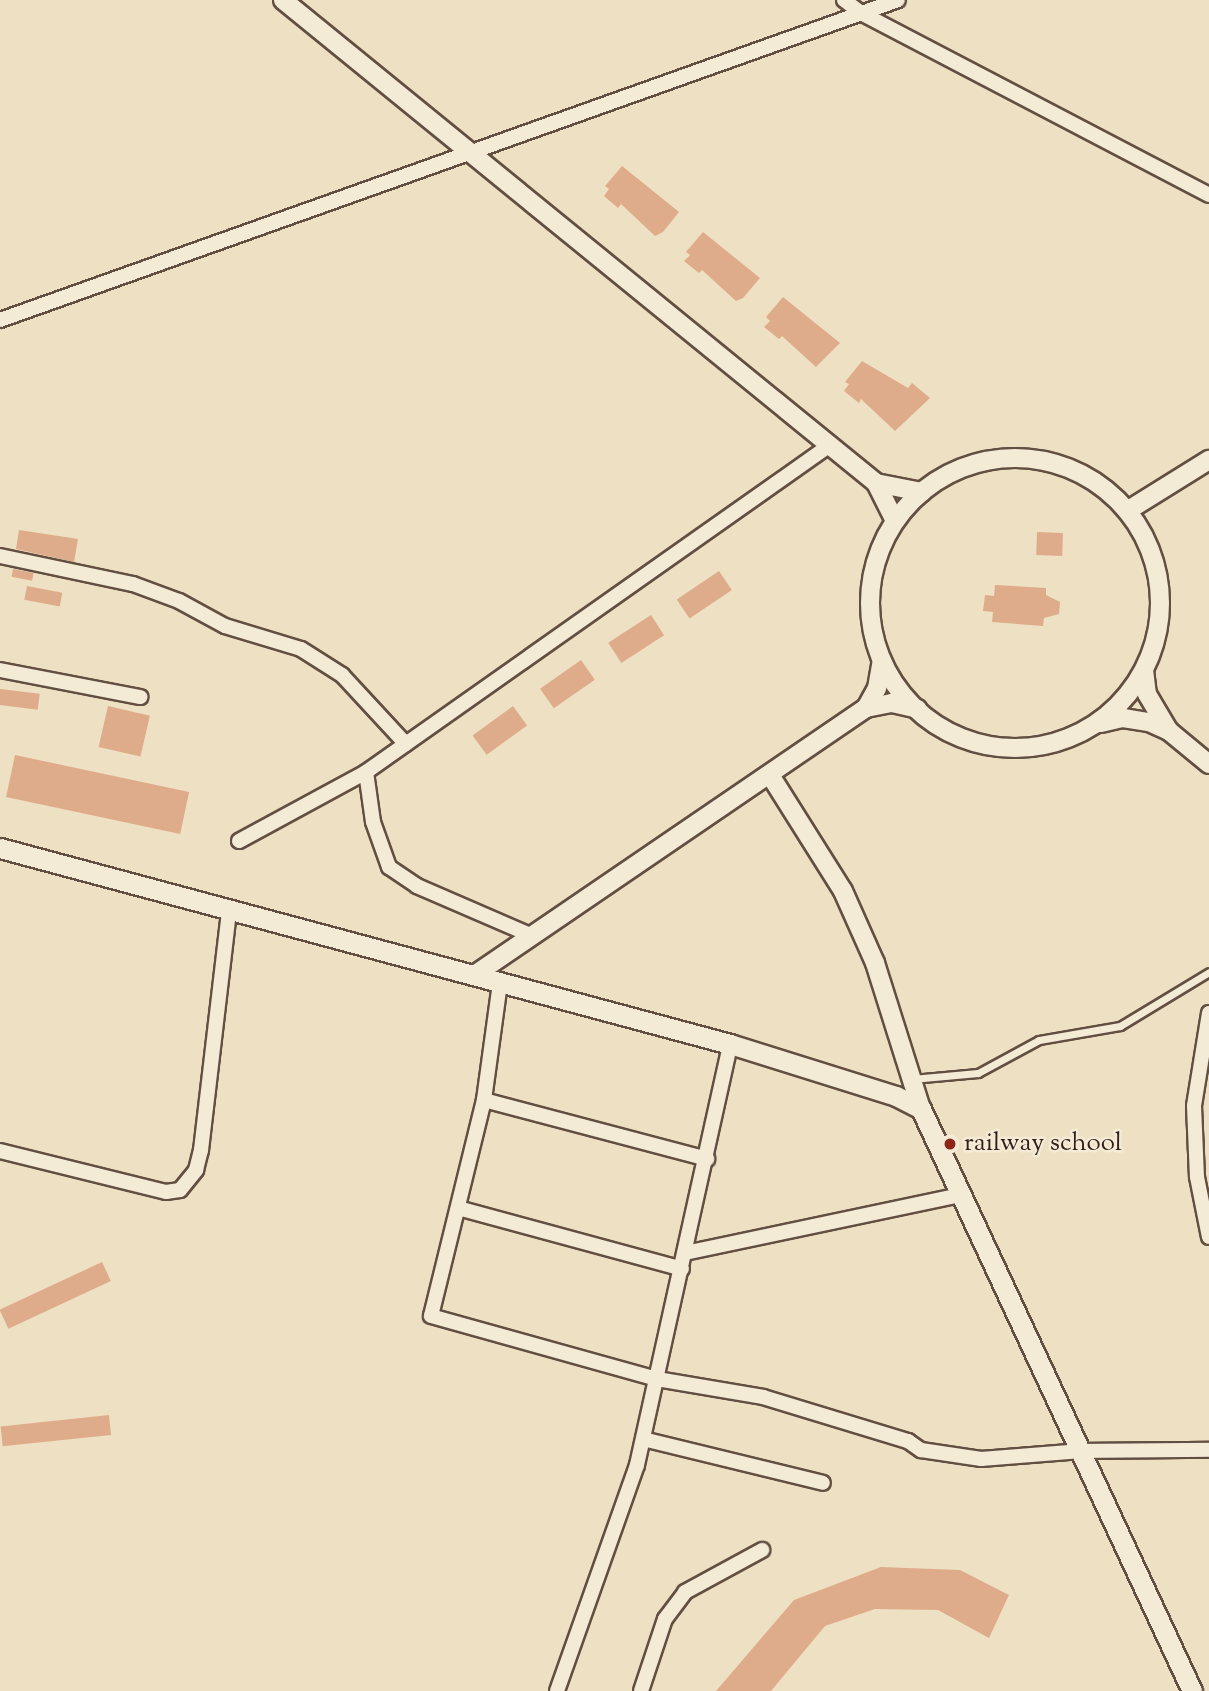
<!DOCTYPE html>
<style>
body{margin:0}
#map{position:relative;width:1209px;height:1691px;overflow:hidden;background:#eee0c2;font-family:"Sorts Mill Goudy",serif}
div>[style]{position:absolute}
.building>*{inset:0;background:#dfac8b;transform-origin:0 0}
.roads{filter:drop-shadow(2px 0 #624f42) drop-shadow(-2px 0 #624f42) drop-shadow(0 2px #624f42) drop-shadow(0 -2px #624f42)}
.service>*{height:7px;margin:-3.5px;padding:0 3.5px;transform-origin:3.5px;border-radius:3.5px;background:#f4ebd7}
.minor>*{height:14px;margin:-7px;padding:0 7px;transform-origin:7px;border-radius:7px;background:#f4ebd7}
.tertiary>*{height:18px;margin:-9px;padding:0 9px;transform-origin:9px;border-radius:9px;background:#f4ebd7}
.tertiary>.ring{margin:-9px;padding:0;box-sizing:content-box;background:none;border:18px solid #f4ebd7;border-radius:50%}
.secondary>*{height:19px;margin:-9.5px;padding:0 9.5px;transform-origin:9.5px;border-radius:9.5px;background:#f4ebd7}
.dots>*{width:19px;height:19px;translate:-50% -50%;box-sizing:border-box;border:4px solid #f4ebd7;border-radius:50%}
span{translate:-50% -50%;white-space:nowrap;text-align:center;line-height:1.15;-webkit-text-stroke:5px #f4ebd7;paint-order:stroke}
.poi-label{font-size:26px;color:#331f18}
.left{translate:0 -50%;text-align:left}
</style>
<div id="map">
<div class="building">
<i style="clip-path:polygon(622px 166px,679px 212px,663px 232px,655px 236px,621px 204px,618px 208px,604px 196px,609px 189px,605px 186px)"></i>
<i style="clip-path:polygon(703px 232px,760px 278px,743px 298px,736px 301px,702px 270px,699px 273px,684px 261px,690px 255px,686px 252px)"></i>
<i style="clip-path:polygon(783px 297px,840px 343px,816px 367px,782px 336px,779px 339px,764px 327px,770px 321px,766px 317px)"></i>
<i style="clip-path:polygon(862px 361px,908px 388px,912px 383px,930px 398px,895px 431px,861px 399px,859px 403px,844px 391px,849px 384px,845px 382px)"></i>
<i style="clip-path:polygon(19px 530px,78px 539px,74px 562px,16px 549px)"></i>
<i style="left:1037px;top:532px;width:26px;height:23px;rotate:2deg"></i>
<i style="left:13px;top:569px;width:21px;height:8px;rotate:11deg"></i>
<i style="left:719px;top:571px;width:23px;height:51px;rotate:56deg"></i>
<i style="clip-path:polygon(995px 585px,1046px 588px,1046px 595px,1060px 602px,1059px 614px,1044px 618px,1043px 626px,992px 622px,993px 612px,983px 611px,985px 595px,994px 596px)"></i>
<i style="left:27px;top:586px;width:36px;height:14px;rotate:11deg"></i>
<i style="left:651px;top:615px;width:24px;height:51px;rotate:57deg"></i>
<i style="left:581px;top:660px;width:24px;height:50px;rotate:55deg"></i>
<i style="left:0;top:689px;width:40px;height:16px;rotate:7deg"></i>
<i style="left:108px;top:706px;width:43px;height:42px;rotate:13deg"></i>
<i style="left:513px;top:706px;width:24px;height:50px;rotate:54deg"></i>
<i style="left:15px;top:755px;width:178px;height:43px;rotate:12deg"></i>
<i style="left:102px;top:1262px;width:21px;height:113px;rotate:65deg"></i>
<i style="left:109px;top:1415px;width:20px;height:109px;rotate:84deg"></i>
<i style="clip-path:polygon(881px 1567px,960px 1570px,1009px 1595px,989px 1638px,938px 1610px,875px 1609px,825px 1626px,771px 1691px,716px 1691px,794px 1600px)"></i>
</div>
<div class="roads">
<div class="service">
<i style="left:912px;top:1079px;width:66px;rotate:-5.2deg"></i>
<i style="left:978px;top:1073px;width:69px;rotate:-28.4deg"></i>
<i style="left:1039px;top:1040px;width:82px;rotate:-9.8deg"></i>
<i style="left:1120px;top:1026px;width:104px;rotate:-31.2deg"></i>
</div>
<div class="minor">
<i style="left:844px;top:0;width:21px;rotate:37deg"></i>
<i style="left:861px;top:13px;width:393px;rotate:27.6deg"></i>
<i style="left:0;top:320px;width:953px;rotate:-19.61deg"></i>
<i style="left:0;top:556px;width:136px;rotate:11.9deg"></i>
<i style="left:133px;top:584px;width:49px;rotate:20.3deg"></i>
<i style="left:179px;top:601px;width:52px;rotate:28.5deg"></i>
<i style="left:225px;top:626px;width:79px;rotate:16.8deg"></i>
<i style="left:301px;top:649px;width:49px;rotate:32.4deg"></i>
<i style="left:342px;top:675px;width:94px;rotate:47.2deg"></i>
<i style="left:0;top:670px;width:143px;rotate:10.9deg"></i>
<i style="left:366px;top:772px;width:50px;rotate:82deg"></i>
<i style="left:373px;top:822px;width:48px;rotate:70.4deg"></i>
<i style="left:389px;top:867px;width:34px;rotate:34deg"></i>
<i style="left:417px;top:886px;width:123px;rotate:23.4deg"></i>
<i style="left:239px;top:841px;width:145px;rotate:-28.5deg"></i>
<i style="left:366px;top:772px;width:568px;rotate:-35.17deg"></i>
<i style="left:500px;top:983px;width:118px;rotate:97.8deg"></i>
<i style="left:484px;top:1100px;width:222px;rotate:103.8deg"></i>
<i style="left:431px;top:1316px;width:235px;rotate:15.6deg"></i>
<i style="left:657px;top:1379px;width:108px;rotate:9.6deg"></i>
<i style="left:763px;top:1397px;width:152px;rotate:16.9deg"></i>
<i style="left:908px;top:1441px;width:16px;rotate:35deg"></i>
<i style="left:921px;top:1450px;width:61px;rotate:8.5deg"></i>
<i style="left:981px;top:1459px;width:101px;rotate:-4.5deg"></i>
<i style="left:1082px;top:1451px;width:127px;rotate:-0.5deg"></i>
<i style="left:1209px;top:1013px;width:94px;rotate:99.2deg"></i>
<i style="left:1194px;top:1106px;width:71px;rotate:87.6deg"></i>
<i style="left:1197px;top:1177px;width:61px;rotate:78.7deg"></i>
<i style="left:484px;top:1100px;width:231px;rotate:14.8deg"></i>
<i style="left:0;top:1151px;width:171px;rotate:13.9deg"></i>
<i style="left:166px;top:1192px;width:14px;rotate:-8deg"></i>
<i style="left:180px;top:1190px;width:26px;rotate:-51deg"></i>
<i style="left:196px;top:1170px;width:21px;rotate:-76deg"></i>
<i style="left:201px;top:1150px;width:242px;rotate:-83.3deg"></i>
<i style="left:458px;top:1208px;width:232px;rotate:15.2deg"></i>
<i style="left:685px;top:1253px;width:282px;rotate:-11.9deg"></i>
<i style="left:643px;top:1439px;width:185px;rotate:13.7deg"></i>
<i style="left:557px;top:1691px;width:240px;rotate:-70.5deg"></i>
<i style="left:637px;top:1465px;width:431px;rotate:-77.5deg"></i>
<i style="left:641px;top:1691px;width:76px;rotate:-71.6deg"></i>
<i style="left:665px;top:1619px;width:34px;rotate:-53deg"></i>
<i style="left:685px;top:1592px;width:88px;rotate:-28.6deg"></i>
</div>
<div class="tertiary">
<i style="left:283px;top:0;width:765px;rotate:39.16deg"></i>
<i style="left:876px;top:483px;width:42px;rotate:63.4deg"></i>
<i class="ring" style="left:870px;top:458px;width:272px;height:272px"></i>
<i style="left:876px;top:483px;width:47px;rotate:11.1deg"></i>
<i style="left:1127px;top:511px;width:97px;rotate:-31.9deg"></i>
<i style="left:1144px;top:670px;width:24px;rotate:83deg"></i>
<i style="left:1147px;top:694px;width:43px;rotate:59.3deg"></i>
<i style="left:866px;top:708px;width:23px;rotate:-61deg"></i>
<i style="left:877px;top:688px;width:27px;rotate:-80deg"></i>
<i style="left:1101px;top:723px;width:23px;rotate:-13deg"></i>
<i style="left:1123px;top:718px;width:26px;rotate:9deg"></i>
<i style="left:1149px;top:722px;width:22px;rotate:24deg"></i>
<i style="left:1169px;top:731px;width:52px;rotate:39.5deg"></i>
<i style="left:770px;top:775px;width:137px;rotate:57.8deg"></i>
<i style="left:843px;top:891px;width:79px;rotate:66deg"></i>
<i style="left:875px;top:963px;width:153px;rotate:72.5deg"></i>
<i style="left:473px;top:976px;width:476px;rotate:-34.3deg"></i>
<i style="left:866px;top:708px;width:26px;rotate:-11deg"></i>
<i style="left:892px;top:703px;width:26px;rotate:13deg"></i>
</div>
<div class="secondary">
<i style="left:0;top:848px;width:756px;rotate:15.03deg"></i>
<i style="left:730px;top:1044px;width:174px;rotate:17.4deg"></i>
<i style="left:896px;top:1096px;width:28px;rotate:27deg"></i>
<i style="left:921px;top:1109px;width:642px;rotate:65.03deg"></i>
</div>
</div>
<div class="dots">
<i style="left:950px;top:1144px;background:#8f2418"></i>
</div>
<div class="poi-label">
<span class="left" style="left:964px;top:1144px">railway school</span>
</div>
</div>
